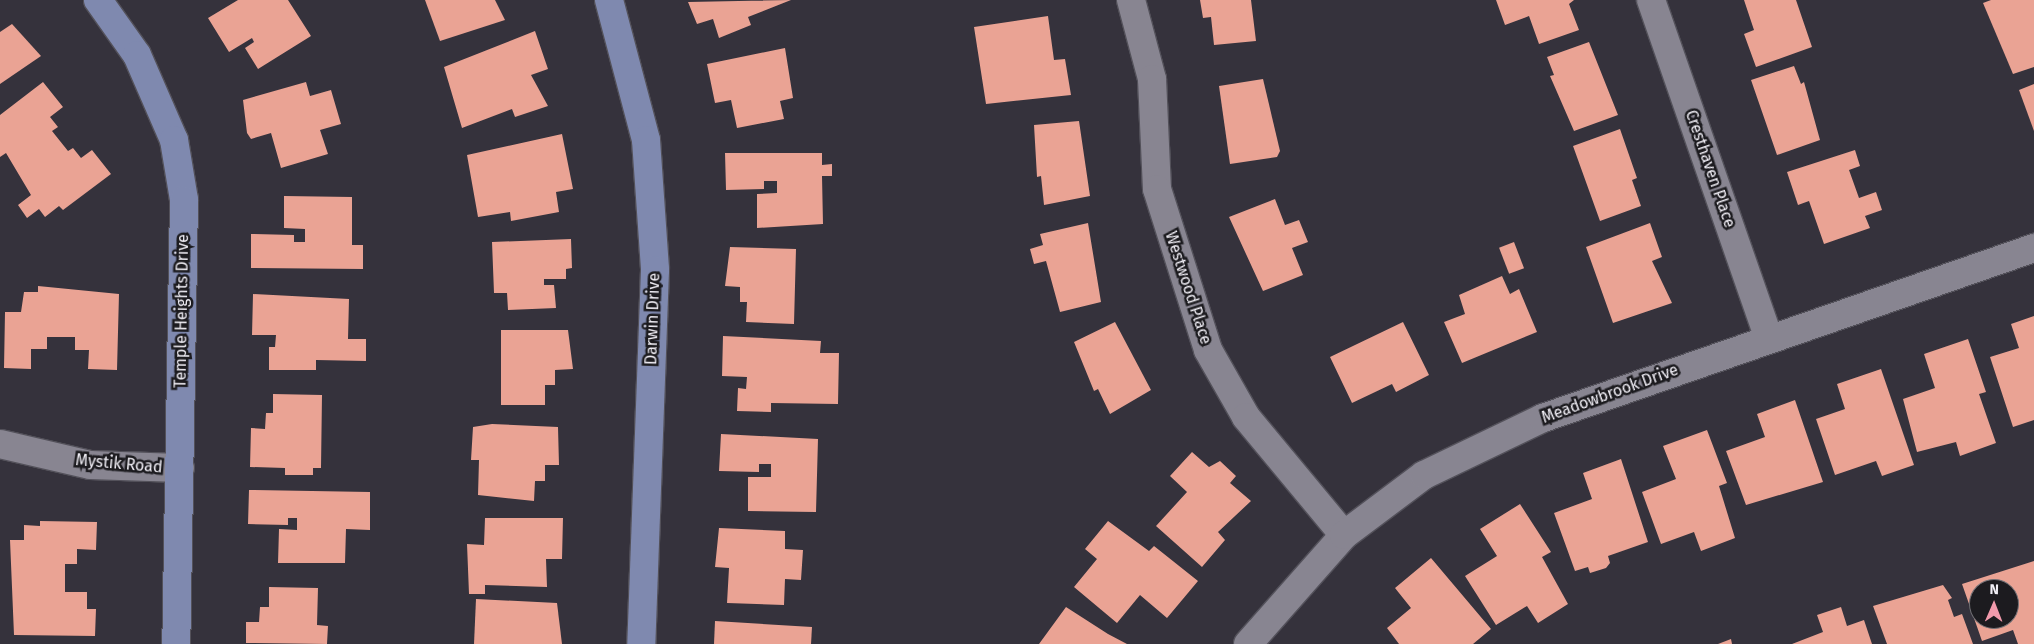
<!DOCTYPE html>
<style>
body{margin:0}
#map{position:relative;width:2034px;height:644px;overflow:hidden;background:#35323c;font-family:"Fira Sans",sans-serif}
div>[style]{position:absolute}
.building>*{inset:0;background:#eaa394;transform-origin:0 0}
.roads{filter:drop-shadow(1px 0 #53515a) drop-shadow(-1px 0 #53515a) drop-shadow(0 1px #53515a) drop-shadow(0 -1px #53515a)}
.street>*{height:28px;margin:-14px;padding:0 14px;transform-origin:14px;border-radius:14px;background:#888591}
.secondary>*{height:28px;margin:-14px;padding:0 14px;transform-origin:14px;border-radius:14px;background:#7f89af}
span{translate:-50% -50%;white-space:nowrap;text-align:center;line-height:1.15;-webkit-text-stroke:5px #1c1b1f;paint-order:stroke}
.street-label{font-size:16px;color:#f1eff6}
.north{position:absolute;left:1969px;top:579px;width:50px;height:50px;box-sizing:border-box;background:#1c1b1f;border:1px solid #717075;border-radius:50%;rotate:1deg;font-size:14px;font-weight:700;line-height:20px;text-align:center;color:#f1eff6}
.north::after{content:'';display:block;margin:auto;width:18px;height:22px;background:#f29aac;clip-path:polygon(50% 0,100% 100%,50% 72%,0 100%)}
</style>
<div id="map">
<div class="building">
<i style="clip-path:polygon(238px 0,288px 0,311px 36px,258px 69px,245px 48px,254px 42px,252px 38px,229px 52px,208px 18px)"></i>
<i style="clip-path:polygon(425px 0,495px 0,505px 20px,440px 41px)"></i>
<i style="clip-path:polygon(791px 0,748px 17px,751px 25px,719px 38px,713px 19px,697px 24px,688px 2px)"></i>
<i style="clip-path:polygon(1200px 0,1251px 0,1256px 41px,1214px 45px,1211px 17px,1203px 18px)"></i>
<i style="clip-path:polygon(1496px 0,1574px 0,1569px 4px,1579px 30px,1539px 44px,1529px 16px,1505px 25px)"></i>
<i style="clip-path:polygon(1744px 0,1796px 0,1812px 47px,1756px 67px,1744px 34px,1754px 30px)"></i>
<i style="clip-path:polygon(1991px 0,2034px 0,2034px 67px,2013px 74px,1983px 3px)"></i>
<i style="clip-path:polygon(1048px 16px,1054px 60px,1065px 59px,1071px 95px,986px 104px,974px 27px)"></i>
<i style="clip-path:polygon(12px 24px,41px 56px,0 84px,0 32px)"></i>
<i style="clip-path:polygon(535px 31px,548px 69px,531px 75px,548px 106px,515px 117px,512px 109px,462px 128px,444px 67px)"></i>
<i style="clip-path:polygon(1589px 42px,1618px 115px,1574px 131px,1550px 76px,1554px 75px,1547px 57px)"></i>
<i style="clip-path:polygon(785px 48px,793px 98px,780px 101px,784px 119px,737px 128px,731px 100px,715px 103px,707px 64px)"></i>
<i style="clip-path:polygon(1794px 66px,1801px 84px,1804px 82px,1820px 140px,1777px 155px,1751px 80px)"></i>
<i style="clip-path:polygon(1263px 79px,1280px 151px,1277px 157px,1230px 164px,1219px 86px)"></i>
<i style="clip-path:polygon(43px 82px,63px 107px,50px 117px,58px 127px,52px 131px,68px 151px,73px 148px,81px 158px,92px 150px,111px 174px,63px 210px,59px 206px,45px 217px,39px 209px,27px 218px,18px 205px,31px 195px,6px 153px,0 157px,0 115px)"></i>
<i style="clip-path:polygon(306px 82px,310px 96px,331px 90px,341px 124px,320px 130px,328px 154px,281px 168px,271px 133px,251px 139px,247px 133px,243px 100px)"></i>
<i style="clip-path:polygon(2034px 84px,2034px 131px,2019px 90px)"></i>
<i style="clip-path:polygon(1079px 121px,1090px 196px,1044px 205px,1041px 176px,1037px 177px,1034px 125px)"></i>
<i style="clip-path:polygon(1620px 129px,1637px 178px,1632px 180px,1641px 206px,1600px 221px,1573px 146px)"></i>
<i style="clip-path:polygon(562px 134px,573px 189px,556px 192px,559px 212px,511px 221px,510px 212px,478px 217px,467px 155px)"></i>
<i style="clip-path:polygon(1855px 150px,1860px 166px,1849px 170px,1859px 198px,1876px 192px,1882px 210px,1865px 216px,1870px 228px,1824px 244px,1809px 201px,1798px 205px,1787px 172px)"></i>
<i style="clip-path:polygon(725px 153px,822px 153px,822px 165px,832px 164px,832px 176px,822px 176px,823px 224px,757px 228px,757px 194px,777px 193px,777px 181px,764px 181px,764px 189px,726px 190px)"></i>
<i style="clip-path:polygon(284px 196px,352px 197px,352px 245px,363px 245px,363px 269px,251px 268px,251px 234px,294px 235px,294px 242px,305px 242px,305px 229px,284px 228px)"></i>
<i style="clip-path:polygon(1275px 199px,1285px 225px,1299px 220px,1308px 242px,1292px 248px,1303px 275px,1263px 291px,1229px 217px)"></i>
<i style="clip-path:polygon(1088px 223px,1101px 302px,1060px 312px,1046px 261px,1034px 264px,1030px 249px,1043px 245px,1040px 234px)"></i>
<i style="clip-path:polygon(1650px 223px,1662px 257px,1652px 261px,1672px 303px,1613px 323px,1586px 247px)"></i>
<i style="clip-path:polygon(571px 239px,572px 268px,566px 269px,566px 279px,544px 279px,544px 285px,554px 285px,556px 308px,508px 310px,507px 293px,494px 293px,492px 242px)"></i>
<i style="left:1514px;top:242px;width:28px;height:16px;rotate:69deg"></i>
<i style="clip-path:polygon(730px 247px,796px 249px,794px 324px,746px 322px,747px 302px,740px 302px,740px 287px,725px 286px)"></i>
<i style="clip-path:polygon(1502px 276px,1510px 294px,1519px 289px,1537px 332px,1462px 363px,1444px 322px,1465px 314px,1459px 295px)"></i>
<i style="clip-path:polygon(38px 286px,119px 294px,117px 370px,88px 369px,89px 350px,75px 350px,75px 337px,47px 337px,47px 349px,31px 349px,31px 369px,4px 368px,5px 312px,21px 312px,24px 292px,38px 292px)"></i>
<i style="clip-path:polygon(253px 294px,349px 299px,348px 339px,366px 339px,366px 361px,316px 360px,316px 370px,269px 370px,269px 347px,275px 347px,276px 335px,252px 335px)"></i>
<i style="clip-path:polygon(2034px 316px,2034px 420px,2013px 427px,1990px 357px,2019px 348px,2011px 324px)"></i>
<i style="clip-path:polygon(1115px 322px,1151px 390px,1110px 414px,1098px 389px,1094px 391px,1074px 342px)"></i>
<i style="clip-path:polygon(1403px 322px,1429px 375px,1396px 392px,1392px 384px,1352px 403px,1330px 357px)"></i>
<i style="clip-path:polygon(501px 330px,568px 330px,573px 369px,555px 370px,555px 385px,545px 385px,545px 405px,501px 405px)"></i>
<i style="clip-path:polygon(723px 336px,821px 341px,820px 353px,839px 353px,838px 404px,771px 403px,771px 412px,737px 411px,738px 388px,746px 389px,747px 377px,722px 376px)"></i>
<i style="clip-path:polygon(1968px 339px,1986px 392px,1979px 394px,1996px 443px,1960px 456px,1956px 442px,1917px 452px,1903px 399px,1935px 388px,1924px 354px)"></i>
<i style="clip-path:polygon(1881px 369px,1914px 465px,1882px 476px,1876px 461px,1835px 475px,1816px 419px,1845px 409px,1837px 384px)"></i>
<i style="clip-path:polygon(273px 394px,322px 395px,321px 468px,313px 468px,313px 475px,285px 475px,285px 468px,250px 467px,251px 428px,265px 429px,266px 413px,273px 413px)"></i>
<i style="clip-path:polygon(1795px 400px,1823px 482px,1746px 505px,1726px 451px,1765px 437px,1757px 414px)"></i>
<i style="clip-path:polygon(492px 424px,558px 427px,559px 465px,545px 465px,545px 481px,535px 481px,534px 501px,478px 495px,479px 460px,471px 460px,473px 427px)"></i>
<i style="clip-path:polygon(1707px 430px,1727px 483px,1719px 486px,1735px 538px,1701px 551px,1694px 532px,1661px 544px,1642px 492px,1676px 479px,1663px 446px)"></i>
<i style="clip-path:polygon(721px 434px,818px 439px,816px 512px,748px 511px,748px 477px,771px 477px,771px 464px,759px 464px,759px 472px,719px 471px)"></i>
<i style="clip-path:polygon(1192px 452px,1209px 467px,1220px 461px,1236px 476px,1230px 483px,1251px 501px,1218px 532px,1225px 540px,1202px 567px,1156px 526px,1187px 492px,1170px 476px)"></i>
<i style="clip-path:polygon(1621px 459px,1648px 542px,1608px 556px,1610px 563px,1606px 568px,1590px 573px,1588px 567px,1575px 571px,1554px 513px,1592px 499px,1583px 473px)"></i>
<i style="clip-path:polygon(249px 490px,370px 492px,370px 530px,346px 529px,345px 563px,278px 563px,279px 529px,297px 530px,297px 518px,288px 518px,288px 525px,248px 524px)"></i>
<i style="clip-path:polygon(1520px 504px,1551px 552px,1542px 557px,1568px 604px,1538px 623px,1527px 606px,1496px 625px,1465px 576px,1497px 556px,1480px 529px)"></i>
<i style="clip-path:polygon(485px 518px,563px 518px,562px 559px,546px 559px,547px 587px,485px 585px,485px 594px,469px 594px,467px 544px,484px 545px)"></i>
<i style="clip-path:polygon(40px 521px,97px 522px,96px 550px,77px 549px,77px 564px,65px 564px,65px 592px,87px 592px,87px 609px,96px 609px,95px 636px,14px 635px,10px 540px,24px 540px,24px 525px,40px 526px)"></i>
<i style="clip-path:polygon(1108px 521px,1149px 551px,1154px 546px,1198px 581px,1167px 618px,1140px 595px,1117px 623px,1074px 587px,1097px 559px,1085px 549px)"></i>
<i style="clip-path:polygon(719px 528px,785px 531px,785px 549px,803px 550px,801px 580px,785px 579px,784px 605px,727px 603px,729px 568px,715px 567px)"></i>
<i style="clip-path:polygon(1431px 558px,1491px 629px,1473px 644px,1399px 644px,1387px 628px,1411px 608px,1395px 588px)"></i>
<i style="clip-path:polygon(evenodd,2034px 561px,2034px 644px,2018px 644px,2013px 630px,1982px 641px,1962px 584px,2034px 561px,1979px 589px,2009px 589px,2009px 619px,1979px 619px,1979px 589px)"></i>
<i style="clip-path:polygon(1943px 585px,1952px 598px,1948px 600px,1954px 617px,1962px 614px,1973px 644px,1887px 644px,1873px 606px)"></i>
<i style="clip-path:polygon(269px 587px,318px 588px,317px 625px,328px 626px,327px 644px,246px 643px,246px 622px,259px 622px,260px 607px,269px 607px)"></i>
<i style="clip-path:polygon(476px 599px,557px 603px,562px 644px,474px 644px)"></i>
<i style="clip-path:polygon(1066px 607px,1108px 634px,1127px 644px,1039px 644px)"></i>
<i style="clip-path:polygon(1841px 607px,1847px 626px,1864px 620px,1872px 644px,1792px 644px,1823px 632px,1817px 615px)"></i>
<i style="clip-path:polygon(715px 621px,812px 627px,811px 644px,714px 644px)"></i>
<i style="clip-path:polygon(1731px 639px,1732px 644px,1718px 644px)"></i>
</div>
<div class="roads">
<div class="street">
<i style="left:1131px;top:0;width:82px;rotate:75.1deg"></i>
<i style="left:1152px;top:79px;width:110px;rotate:87.4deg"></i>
<i style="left:1157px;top:189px;width:169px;rotate:72.4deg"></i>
<i style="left:1208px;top:350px;width:77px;rotate:60.4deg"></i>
<i style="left:1246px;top:417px;width:153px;rotate:50.3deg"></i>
<i style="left:1651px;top:0;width:358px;rotate:70.8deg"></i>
<i style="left:0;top:444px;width:92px;rotate:13.1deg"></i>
<i style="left:90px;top:465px;width:90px;rotate:1.9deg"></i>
<i style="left:1248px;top:644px;width:145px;rotate:-48.6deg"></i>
<i style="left:1344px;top:535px;width:100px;rotate:-36.9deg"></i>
<i style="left:1424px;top:475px;width:132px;rotate:-25.6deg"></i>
<i style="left:1543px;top:418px;width:520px;rotate:-19.1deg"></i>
</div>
<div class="secondary">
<i style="left:98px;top:0;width:67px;rotate:54.7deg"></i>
<i style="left:137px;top:55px;width:93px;rotate:66.5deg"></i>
<i style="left:174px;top:140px;width:61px;rotate:80.5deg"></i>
<i style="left:184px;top:200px;width:444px;rotate:91deg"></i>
<i style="left:609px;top:0;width:145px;rotate:75.2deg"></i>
<i style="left:646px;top:140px;width:130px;rotate:86deg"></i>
<i style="left:655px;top:270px;width:374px;rotate:92.1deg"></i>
</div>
</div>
<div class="street-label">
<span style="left:1710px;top:169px;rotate:71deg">Cresthaven Place</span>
<span style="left:1188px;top:288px;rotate:72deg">Westwood Place</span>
<span style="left:182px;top:311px;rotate:-89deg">Temple Heights Drive</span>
<span style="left:653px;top:319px;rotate:-88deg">Darwin Drive</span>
<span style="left:1610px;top:394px;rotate:-20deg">Meadowbrook Drive</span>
<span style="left:119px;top:464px;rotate:5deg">Mystik Road</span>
</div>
<div class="north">N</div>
</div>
